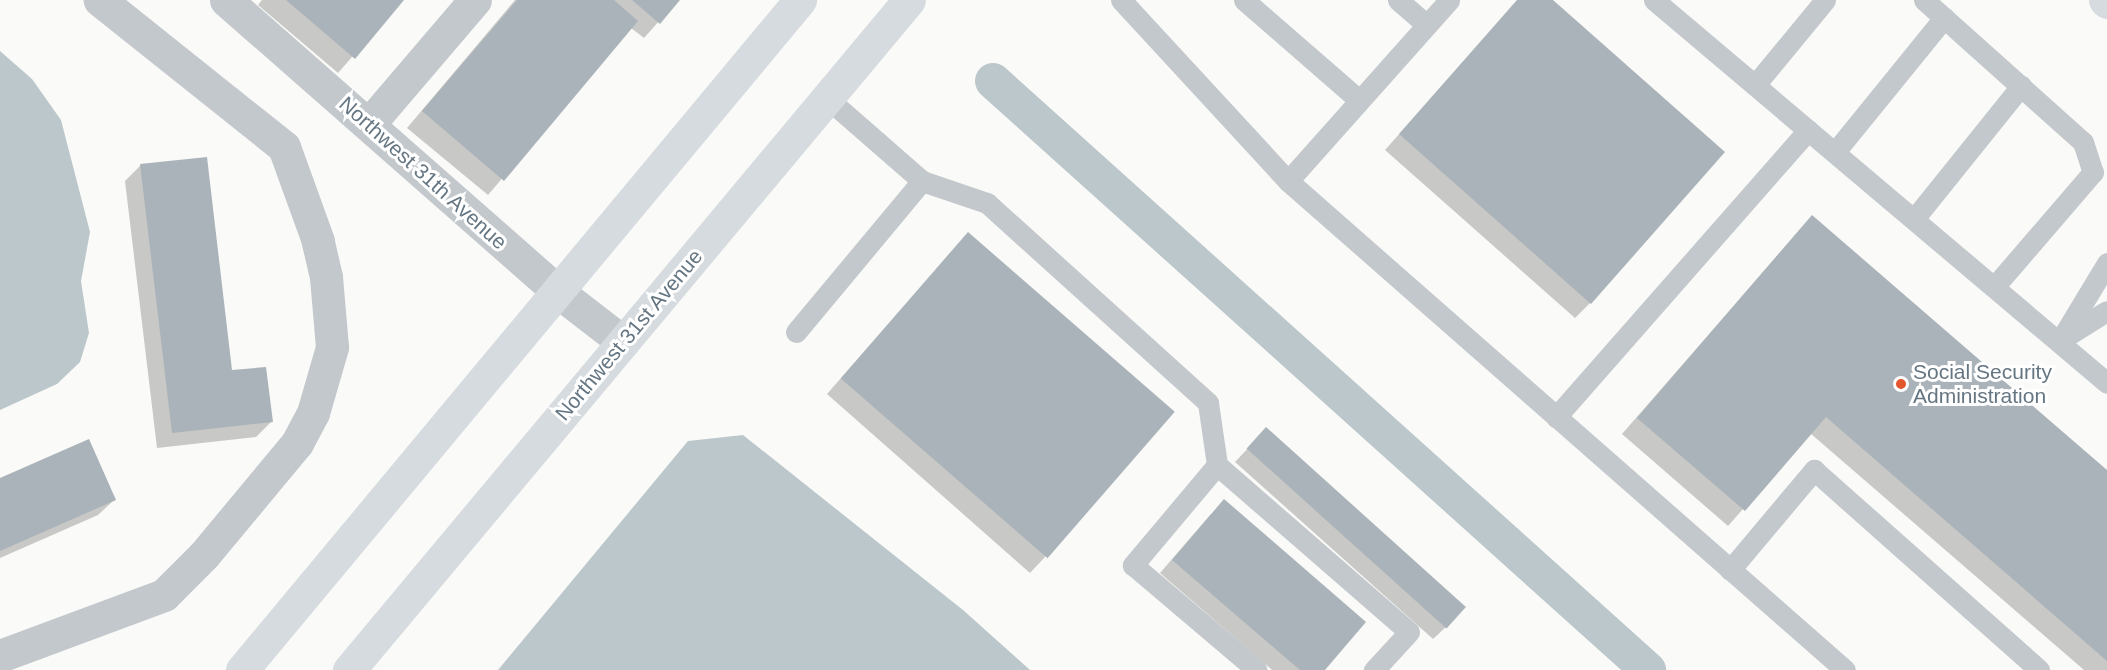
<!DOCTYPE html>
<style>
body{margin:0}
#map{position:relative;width:2107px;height:670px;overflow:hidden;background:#fafaf8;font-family:Arial,sans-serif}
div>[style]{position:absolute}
.water>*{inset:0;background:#bbc7cb}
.shadow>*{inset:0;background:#0003}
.canal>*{height:36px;margin:-18px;padding:0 18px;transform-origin:18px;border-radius:18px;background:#bbc7cb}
.building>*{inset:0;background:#aab3b9;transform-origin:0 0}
.lane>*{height:21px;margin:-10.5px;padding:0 10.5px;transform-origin:10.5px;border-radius:10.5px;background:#c3c8cc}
.street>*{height:33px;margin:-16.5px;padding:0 16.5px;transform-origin:16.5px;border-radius:16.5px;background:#c3c8cc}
.primary>*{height:33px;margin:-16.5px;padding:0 16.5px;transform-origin:16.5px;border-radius:16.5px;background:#d6dbdf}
.highway>*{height:33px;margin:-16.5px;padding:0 16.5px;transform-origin:16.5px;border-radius:16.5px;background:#d6dbdf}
.dots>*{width:16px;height:16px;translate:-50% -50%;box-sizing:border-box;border:3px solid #fff;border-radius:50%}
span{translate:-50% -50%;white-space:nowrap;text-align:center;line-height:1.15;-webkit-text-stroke:6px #fff;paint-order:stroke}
.street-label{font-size:21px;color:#657683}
.poi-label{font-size:21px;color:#657683}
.left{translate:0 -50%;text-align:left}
</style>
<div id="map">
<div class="water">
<i style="clip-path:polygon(0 51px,32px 79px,61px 120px,90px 232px,81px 281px,89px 333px,80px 362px,57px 384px,0 410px)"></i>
<i style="clip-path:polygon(743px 435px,963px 610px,1030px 670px,498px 670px,688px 441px)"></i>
</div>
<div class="shadow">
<i style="clip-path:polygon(262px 0,402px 0,338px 73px,258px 5px)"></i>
<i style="clip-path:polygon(515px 0,678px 0,644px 38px,631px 28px,488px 195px,407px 128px)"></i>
<i style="clip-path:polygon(1518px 0,1551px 0,1590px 303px,1575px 318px,1385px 150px)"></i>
<i style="clip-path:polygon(141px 165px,230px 372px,271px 422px,256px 437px,157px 448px,125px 181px)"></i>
<i style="clip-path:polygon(1797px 233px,2107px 472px,2107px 670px,2084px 670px,1810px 433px,1728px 526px,1622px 434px)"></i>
<i style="clip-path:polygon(953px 250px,1045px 557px,1030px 573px,827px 394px)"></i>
<i style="clip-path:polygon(1266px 429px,1446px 627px,1433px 639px,1235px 462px)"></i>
<i style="clip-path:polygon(0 479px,114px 500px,98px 515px,0 558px)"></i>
<i style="clip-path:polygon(1211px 514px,1323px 670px,1272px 670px,1160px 573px)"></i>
</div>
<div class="canal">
<i style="left:993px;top:81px;width:881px;rotate:41.96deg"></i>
</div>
<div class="building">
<i style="clip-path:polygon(286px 0,404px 0,355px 59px)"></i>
<i style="clip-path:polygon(517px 0,614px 0,638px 21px,504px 181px,422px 111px)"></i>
<i style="clip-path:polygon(632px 0,680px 0,660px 24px)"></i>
<i style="clip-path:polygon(1517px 0,1553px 0,1725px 152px,1591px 304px,1399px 134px)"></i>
<i style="clip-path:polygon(207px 157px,232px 370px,266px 367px,273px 422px,172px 433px,140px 164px)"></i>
<i style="clip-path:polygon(1812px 215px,2107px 470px,2107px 661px,1826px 417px,1745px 511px,1637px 418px)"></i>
<i style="left:968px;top:232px;width:274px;height:194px;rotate:41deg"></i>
<i style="left:1266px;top:427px;width:269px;height:29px;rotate:42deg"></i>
<i style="clip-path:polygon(89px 439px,116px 500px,0 551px,0 478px)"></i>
<i style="clip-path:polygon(1224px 499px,1366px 622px,1325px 670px,1300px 670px,1172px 560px)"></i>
</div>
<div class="lane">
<i style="left:1121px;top:0;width:246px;rotate:47.3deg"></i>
<i style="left:1288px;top:181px;width:741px;rotate:41.28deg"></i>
<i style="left:1244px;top:0;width:152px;rotate:41deg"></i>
<i style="left:1398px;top:0;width:38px;rotate:41deg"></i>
<i style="left:1654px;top:0;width:593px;rotate:40.21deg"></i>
<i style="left:1924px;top:0;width:213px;rotate:41.8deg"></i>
<i style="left:2083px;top:142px;width:32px;rotate:72deg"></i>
<i style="left:2093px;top:172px;width:150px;rotate:130.7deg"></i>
<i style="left:1755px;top:85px;width:110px;rotate:-50.5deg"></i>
<i style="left:827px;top:98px;width:126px;rotate:41.1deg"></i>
<i style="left:922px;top:181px;width:69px;rotate:18.7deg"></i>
<i style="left:987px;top:203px;width:298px;rotate:42.1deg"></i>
<i style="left:1208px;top:403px;width:63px;rotate:81.7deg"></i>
<i style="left:1217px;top:465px;width:254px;rotate:41deg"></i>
<i style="left:1409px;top:632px;width:52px;rotate:132.6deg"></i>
<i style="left:1835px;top:152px;width:173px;rotate:-50.9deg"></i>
<i style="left:1288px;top:181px;width:242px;rotate:-48.3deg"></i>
<i style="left:1914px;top:219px;width:171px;rotate:-51.2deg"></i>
<i style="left:796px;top:332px;width:197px;rotate:-50.2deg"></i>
<i style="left:2065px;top:337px;width:49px;rotate:-31.8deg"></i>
<i style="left:2060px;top:341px;width:91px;rotate:-58.9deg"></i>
<i style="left:1556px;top:417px;width:382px;rotate:-48.7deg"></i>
<i style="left:1217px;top:465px;width:131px;rotate:130deg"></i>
<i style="left:1133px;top:565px;width:162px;rotate:40.3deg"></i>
<i style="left:1730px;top:570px;width:131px;rotate:-50deg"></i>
<i style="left:1814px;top:470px;width:301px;rotate:41.6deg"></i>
</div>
<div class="street">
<i style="left:226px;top:0;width:441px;rotate:41.3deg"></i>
<i style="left:557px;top:291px;width:83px;rotate:37.7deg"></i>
<i style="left:369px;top:124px;width:163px;rotate:-49.5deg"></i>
<i style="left:0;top:656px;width:175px;rotate:-20.4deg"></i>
<i style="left:164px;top:595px;width:57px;rotate:-45deg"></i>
<i style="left:204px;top:555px;width:146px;rotate:-50.3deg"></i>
<i style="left:297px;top:443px;width:34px;rotate:-62deg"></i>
<i style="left:313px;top:413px;width:69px;rotate:-73.9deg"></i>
<i style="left:332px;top:347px;width:70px;rotate:-94.9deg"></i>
<i style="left:326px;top:277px;width:37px;rotate:-103deg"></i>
<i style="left:318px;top:241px;width:100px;rotate:-109.9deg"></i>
<i style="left:284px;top:147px;width:236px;rotate:-141.4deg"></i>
</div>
<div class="primary">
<i style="left:242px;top:670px;width:872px;rotate:-50.21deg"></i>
<i style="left:349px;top:670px;width:873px;rotate:-50.11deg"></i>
</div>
<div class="highway">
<i style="left:2105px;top:0;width:3px;rotate:45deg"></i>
</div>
<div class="dots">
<i style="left:1901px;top:384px;background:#e4572e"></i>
</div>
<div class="street-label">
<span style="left:423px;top:173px;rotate:42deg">Northwest 31th Avenue</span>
<span style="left:629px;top:335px;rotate:-50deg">Northwest 31st Avenue</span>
</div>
<div class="poi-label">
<span class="left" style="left:1913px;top:384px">Social Security<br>Administration</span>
</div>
</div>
